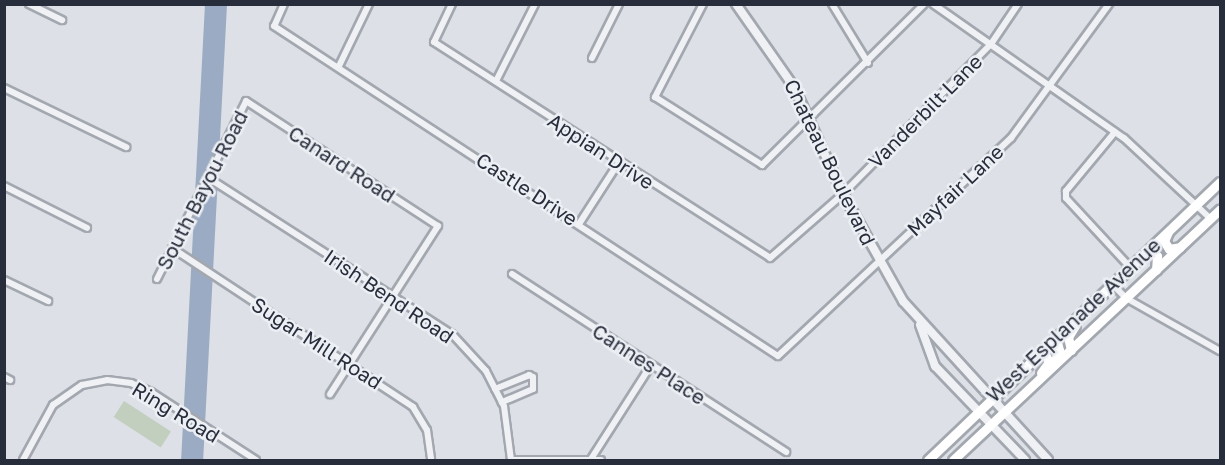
<!DOCTYPE html>
<style>
body{margin:0}
#map{position:relative;width:1225px;height:465px;overflow:hidden;background:#dde0e6;font-family:"Golos Text",sans-serif}
div>[style]{position:absolute}
.green>*{inset:0;background:#c2cfbf;transform-origin:0 0}
.water>*{inset:0;background:#9babc3;transform-origin:0 0}
.roads{filter:drop-shadow(2px 0 #a3a7af) drop-shadow(-2px 0 #a3a7af) drop-shadow(0 2px #a3a7af) drop-shadow(0 -2px #a3a7af)}
.minor>*{height:6px;margin:-3px;padding:0 3px;transform-origin:3px;border-radius:3px;background:#eff1f4}
.tertiary>*{height:8px;margin:-4px;padding:0 4px;transform-origin:4px;border-radius:4px;background:#eff1f4}
.secondary>*{height:9px;margin:-4.5px;padding:0 4.5px;transform-origin:4.5px;border-radius:4.5px;background:#fff}
span{translate:-50% -50%;white-space:nowrap;text-align:center;line-height:1.15;-webkit-text-stroke:5px #eceff4;paint-order:stroke}
.street-label{font-size:20px;color:#282d3b}
.frame{position:absolute;inset:0;border:6px solid #282d3b;pointer-events:none}
</style>
<div id="map">
<div class="green">
<i style="left:124px;top:401px;width:56px;height:19px;rotate:33deg"></i>
</div>
<div class="water">
<i style="left:205px;top:4px;width:22px;height:457px;rotate:3deg"></i>
</div>
<div class="roads">
<div class="minor">
<i style="left:29px;top:4px;width:37px;rotate:26deg"></i>
<i style="left:284px;top:4px;width:24px;rotate:114deg"></i>
<i style="left:274px;top:26px;width:602px;rotate:33.22deg"></i>
<i style="left:778px;top:356px;width:319px;rotate:-43.1deg"></i>
<i style="left:1011px;top:138px;width:166px;rotate:-53.8deg"></i>
<i style="left:452px;top:4px;width:42px;rotate:115.3deg"></i>
<i style="left:434px;top:42px;width:399px;rotate:32.7deg"></i>
<i style="left:770px;top:258px;width:97px;rotate:-41.2deg"></i>
<i style="left:843px;top:194px;width:211px;rotate:-45.4deg"></i>
<i style="left:991px;top:44px;width:48px;rotate:-56deg"></i>
<i style="left:703px;top:4px;width:105px;rotate:117.3deg"></i>
<i style="left:655px;top:97px;width:127px;rotate:32.4deg"></i>
<i style="left:762px;top:165px;width:228px;rotate:-44.8deg"></i>
<i style="left:832px;top:4px;width:69px;rotate:58.6deg"></i>
<i style="left:933px;top:4px;width:233px;rotate:35.1deg"></i>
<i style="left:1124px;top:138px;width:119px;rotate:43deg"></i>
<i style="left:592px;top:58px;width:60px;rotate:-63.4deg"></i>
<i style="left:339px;top:66px;width:69px;rotate:-64.2deg"></i>
<i style="left:496px;top:81px;width:86px;rotate:-63.1deg"></i>
<i style="left:4px;top:88px;width:136px;rotate:25.8deg"></i>
<i style="left:1115px;top:132px;width:77px;rotate:129.7deg"></i>
<i style="left:1066px;top:191px;width:7px;rotate:90deg"></i>
<i style="left:1066px;top:198px;width:94px;rotate:47.2deg"></i>
<i style="left:207px;top:177px;width:291px;rotate:32.7deg"></i>
<i style="left:452px;top:334px;width:50px;rotate:47.4deg"></i>
<i style="left:486px;top:371px;width:39px;rotate:63deg"></i>
<i style="left:504px;top:406px;width:54px;rotate:82.6deg"></i>
<i style="left:4px;top:186px;width:93px;rotate:26.8deg"></i>
<i style="left:579px;top:224px;width:74px;rotate:-57.2deg"></i>
<i style="left:172px;top:248px;width:289px;rotate:33.4deg"></i>
<i style="left:413px;top:407px;width:27px;rotate:59deg"></i>
<i style="left:427px;top:430px;width:30px;rotate:82deg"></i>
<i style="left:512px;top:274px;width:327px;rotate:33deg"></i>
<i style="left:157px;top:279px;width:199px;rotate:-63.4deg"></i>
<i style="left:246px;top:101px;width:229px;rotate:33.1deg"></i>
<i style="left:438px;top:226px;width:200px;rotate:122.7deg"></i>
<i style="left:4px;top:280px;width:49px;rotate:25.5deg"></i>
<i style="left:1112px;top:284px;width:20px;rotate:45deg"></i>
<i style="left:1126px;top:298px;width:108px;rotate:29.4deg"></i>
<i style="left:4px;top:377px;width:7px;rotate:27deg"></i>
<i style="left:495px;top:389px;width:37px;rotate:-22deg"></i>
<i style="left:529px;top:375px;width:4px;rotate:27deg"></i>
<i style="left:533px;top:377px;width:12px;rotate:90deg"></i>
<i style="left:533px;top:389px;width:34px;rotate:157deg"></i>
<i style="left:591px;top:459px;width:112px;rotate:-57.4deg"></i>
<i style="left:23px;top:460px;width:63px;rotate:-61.4deg"></i>
<i style="left:53px;top:405px;width:35px;rotate:-35deg"></i>
<i style="left:82px;top:385px;width:25px;rotate:-11deg"></i>
<i style="left:107px;top:380px;width:24px;rotate:7deg"></i>
<i style="left:131px;top:383px;width:22px;rotate:24deg"></i>
<i style="left:151px;top:392px;width:125px;rotate:32.9deg"></i>
<i style="left:511px;top:460px;width:90px"></i>
</div>
<div class="tertiary">
<i style="left:736px;top:4px;width:101px;rotate:55.1deg"></i>
<i style="left:794px;top:87px;width:118px;rotate:65.4deg"></i>
<i style="left:843px;top:194px;width:123px;rotate:60.7deg"></i>
<i style="left:903px;top:301px;width:215px;rotate:47.6deg"></i>
<i style="left:920px;top:325px;width:44px;rotate:69.9deg"></i>
<i style="left:935px;top:366px;width:130px;rotate:46.2deg"></i>
</div>
<div class="secondary">
<i style="left:1168px;top:232px;width:10px;rotate:114deg"></i>
<i style="left:1164px;top:241px;width:9px;rotate:58deg"></i>
<i style="left:1169px;top:249px;width:11px;rotate:-10deg"></i>
<i style="left:1143px;top:256px;width:9px;rotate:-18deg"></i>
<i style="left:1152px;top:253px;width:6px;rotate:31deg"></i>
<i style="left:1157px;top:256px;width:14px;rotate:94deg"></i>
<i style="left:1071px;top:350px;width:13px;rotate:-103deg"></i>
<i style="left:1068px;top:337px;width:13px;rotate:-58deg"></i>
<i style="left:1054px;top:363px;width:14px;rotate:-69deg"></i>
<i style="left:1059px;top:350px;width:12px;rotate:-104deg"></i>
<i style="left:1041px;top:373px;width:14px;rotate:-54deg"></i>
<i style="left:1049px;top:362px;width:13px;rotate:-117deg"></i>
<i style="left:928px;top:460px;width:403px;rotate:-43.6deg"></i>
<i style="left:953px;top:460px;width:366px;rotate:-43.2deg"></i>
</div>
</div>
<div class="street-label">
<span style="left:925px;top:111px;rotate:-45deg">Vanderbilt Lane</span>
<span style="left:601px;top:151px;rotate:33deg">Appian Drive</span>
<span style="left:830px;top:162px;rotate:64deg">Chateau Boulevard</span>
<span style="left:342px;top:164px;rotate:33deg">Canard Road</span>
<span style="left:527px;top:189px;rotate:33deg">Castle Drive</span>
<span style="left:202px;top:190px;rotate:-63deg">South Bayou Road</span>
<span style="left:955px;top:190px;rotate:-43deg">Mayfair Lane</span>
<span style="left:389px;top:296px;rotate:34deg">Irish Bend Road</span>
<span style="left:1073px;top:320px;rotate:-43deg">West Esplanade Avenue</span>
<span style="left:317px;top:343px;rotate:33deg">Sugar Mill Road</span>
<span style="left:649px;top:364px;rotate:33deg">Cannes Place</span>
<span style="left:176px;top:412px;rotate:31deg">Ring Road</span>
</div>
<div class="frame"></div>
</div>
